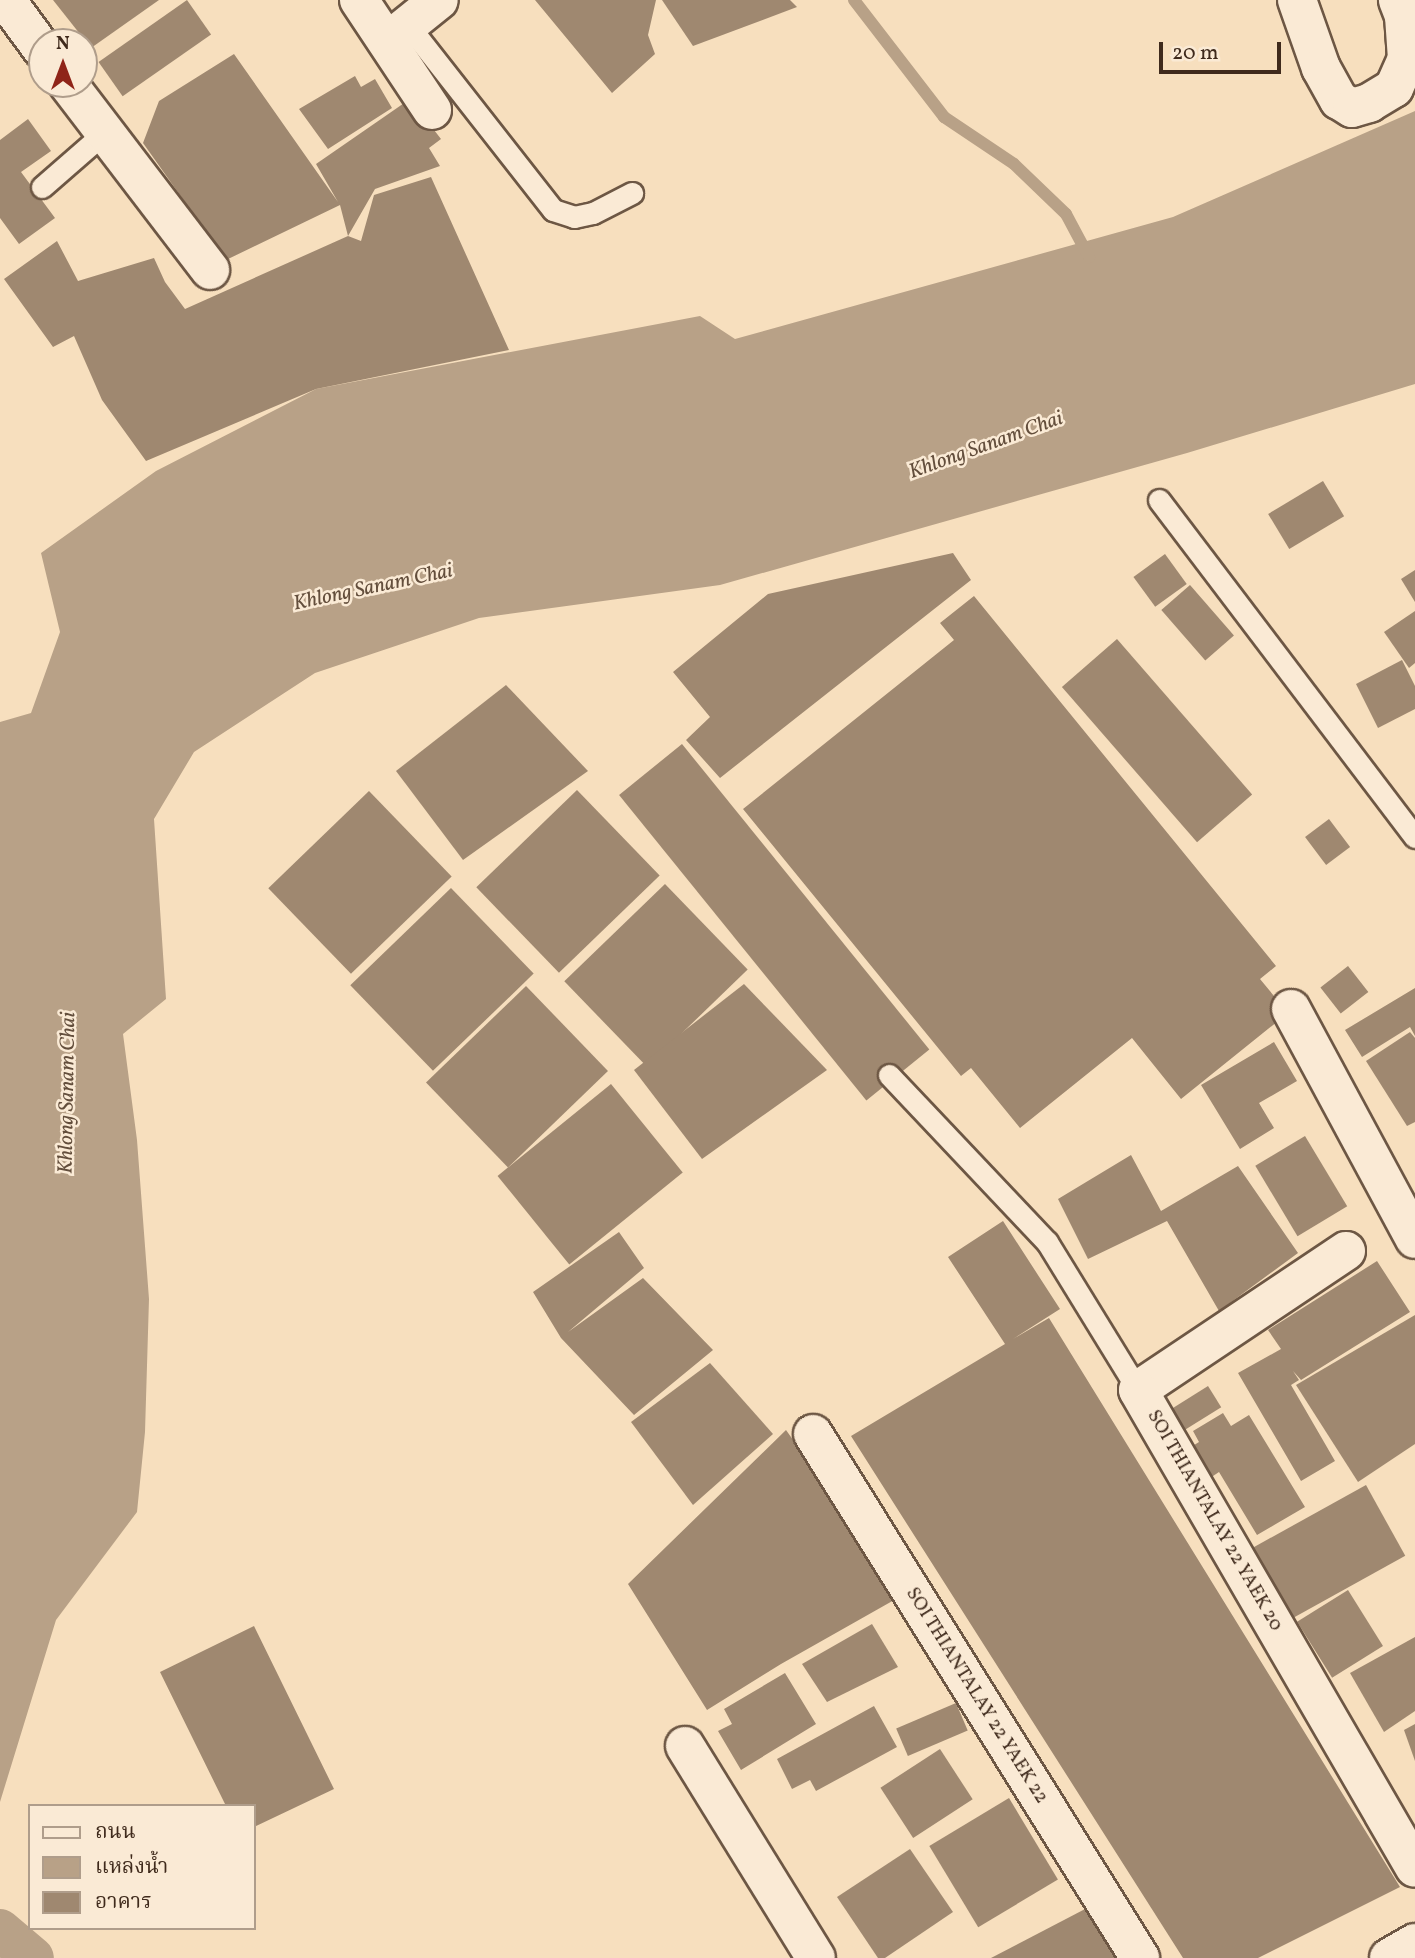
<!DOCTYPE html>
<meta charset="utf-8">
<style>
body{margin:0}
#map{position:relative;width:1415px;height:1958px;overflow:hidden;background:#f7dfbe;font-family:Vollkorn,"Noto Serif Thai",serif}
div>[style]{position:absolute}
.water>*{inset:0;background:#b8a187}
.stream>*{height:12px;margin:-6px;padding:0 6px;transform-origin:6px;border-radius:6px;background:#b8a187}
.canal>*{height:42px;margin:-21px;padding:0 21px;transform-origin:21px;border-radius:21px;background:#b8a187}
.building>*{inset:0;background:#9f8870;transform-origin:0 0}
.roads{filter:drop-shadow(2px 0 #6d5744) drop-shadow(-2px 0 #6d5744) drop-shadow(0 2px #6d5744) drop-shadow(0 -2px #6d5744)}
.lane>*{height:21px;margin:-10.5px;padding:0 10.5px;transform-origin:10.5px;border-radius:10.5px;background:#faead5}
.street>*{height:38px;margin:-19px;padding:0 19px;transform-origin:19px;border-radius:19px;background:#faead5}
span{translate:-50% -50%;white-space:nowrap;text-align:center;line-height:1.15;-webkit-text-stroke:5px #faead5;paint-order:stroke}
.street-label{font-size:19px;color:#3f2a1c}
.water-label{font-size:21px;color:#634e3c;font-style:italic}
.legend{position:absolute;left:28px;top:1804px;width:228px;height:126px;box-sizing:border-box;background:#faead5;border:2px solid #af9d8b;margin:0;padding:9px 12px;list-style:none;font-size:21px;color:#3f2a1c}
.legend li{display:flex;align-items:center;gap:14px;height:35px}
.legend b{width:35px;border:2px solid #af9d8b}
.north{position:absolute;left:28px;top:28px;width:70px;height:70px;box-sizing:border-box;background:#faead5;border:2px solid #af9d8b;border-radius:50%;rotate:0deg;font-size:19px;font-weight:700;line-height:28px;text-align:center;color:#3f2a1c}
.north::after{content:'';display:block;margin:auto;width:24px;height:32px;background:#8f2418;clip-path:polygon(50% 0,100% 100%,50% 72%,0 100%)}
.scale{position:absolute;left:1159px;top:42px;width:122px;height:32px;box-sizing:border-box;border:4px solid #3f2a1c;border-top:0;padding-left:9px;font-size:21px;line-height:24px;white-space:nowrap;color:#3f2a1c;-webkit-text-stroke:5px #faead5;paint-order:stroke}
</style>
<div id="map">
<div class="water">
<i style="clip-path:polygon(1415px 111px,1415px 384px,1187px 453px,720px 585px,479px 618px,315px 673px,194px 752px,154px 819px,166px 999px,123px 1034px,137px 1140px,149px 1299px,145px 1432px,137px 1512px,56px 1620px,0 1802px,0 722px,31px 713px,60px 632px,41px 553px,156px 471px,316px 389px,700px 316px,735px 339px,1173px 217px)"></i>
</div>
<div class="stream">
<i style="left:854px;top:0;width:148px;rotate:52.4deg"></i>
<i style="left:944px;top:117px;width:84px;rotate:33.9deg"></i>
<i style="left:1014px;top:164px;width:72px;rotate:43.9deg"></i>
<i style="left:1066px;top:214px;width:49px;rotate:61.9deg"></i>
</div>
<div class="canal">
<i style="left:0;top:1930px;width:43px;rotate:40.3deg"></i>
</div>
<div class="building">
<i style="clip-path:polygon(53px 0,159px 0,91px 48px)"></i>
<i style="left:187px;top:0;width:42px;height:108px;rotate:55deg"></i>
<i style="clip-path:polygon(535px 0,656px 0,648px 35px,655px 54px,612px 93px)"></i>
<i style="clip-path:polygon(662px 0,790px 0,797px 7px,693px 46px)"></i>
<i style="clip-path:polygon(234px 54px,338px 202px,316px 164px,410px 99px,441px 139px,429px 148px,440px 166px,375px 189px,348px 236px,340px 205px,226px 260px,143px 143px,159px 101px)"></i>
<i style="clip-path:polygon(355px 76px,361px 87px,375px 79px,392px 108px,328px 149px,299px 109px)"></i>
<i style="clip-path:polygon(28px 119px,51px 151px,21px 172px,55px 218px,19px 244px,0 218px,0 140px)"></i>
<i style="clip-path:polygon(431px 177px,509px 350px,316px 389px,146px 461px,102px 400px,74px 336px,53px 347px,4px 279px,57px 241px,78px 281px,154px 258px,165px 282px,185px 309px,348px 236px,361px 241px,374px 195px)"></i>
<i style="left:1323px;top:481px;width:41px;height:64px;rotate:59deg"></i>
<i style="clip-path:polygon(953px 553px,971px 580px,720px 778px,686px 740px,710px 717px,673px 672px,768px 594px)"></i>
<i style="left:1165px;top:554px;width:37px;height:39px;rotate:54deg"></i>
<i style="clip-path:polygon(1415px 570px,1415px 602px,1401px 579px)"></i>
<i style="left:1190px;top:585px;width:67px;height:38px;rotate:49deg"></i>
<i style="clip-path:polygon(974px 596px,1276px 966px,1260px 979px,1288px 1013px,1181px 1099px,1132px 1038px,1020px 1128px,971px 1068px,961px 1076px,743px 809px,954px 640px,940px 623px)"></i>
<i style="clip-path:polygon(1415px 611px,1415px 663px,1409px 668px,1384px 632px)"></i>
<i style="left:1117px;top:639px;width:206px;height:73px;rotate:49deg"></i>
<i style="clip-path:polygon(1402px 660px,1415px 686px,1415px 709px,1378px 728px,1356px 684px)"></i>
<i style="clip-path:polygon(506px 685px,588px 771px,463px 860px,396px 771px)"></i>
<i style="left:682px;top:744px;width:393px;height:81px;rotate:51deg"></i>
<i style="left:577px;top:790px;width:119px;height:140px;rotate:46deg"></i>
<i style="left:369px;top:791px;width:119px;height:140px;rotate:46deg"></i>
<i style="left:1329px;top:819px;width:35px;height:30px;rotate:53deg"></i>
<i style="left:665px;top:884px;width:119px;height:140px;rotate:46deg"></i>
<i style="left:451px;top:888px;width:119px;height:140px;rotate:46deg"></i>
<i style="left:1348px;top:966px;width:33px;height:35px;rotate:52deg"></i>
<i style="clip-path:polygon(744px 984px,827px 1070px,702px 1159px,634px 1070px)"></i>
<i style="left:526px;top:986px;width:118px;height:139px;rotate:46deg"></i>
<i style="clip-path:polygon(1415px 988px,1415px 1036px,1410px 1027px,1362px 1057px,1345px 1030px)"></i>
<i style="clip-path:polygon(1410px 1032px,1415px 1038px,1415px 1122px,1407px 1126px,1366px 1061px)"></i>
<i style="clip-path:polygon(1274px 1042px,1297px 1081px,1259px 1103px,1274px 1128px,1240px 1149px,1201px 1085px)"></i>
<i style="left:611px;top:1084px;width:114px;height:146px;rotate:51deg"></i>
<i style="left:1305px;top:1136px;width:82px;height:58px;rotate:59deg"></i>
<i style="clip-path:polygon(1131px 1155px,1161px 1211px,1238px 1166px,1298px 1253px,1219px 1311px,1167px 1221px,1088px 1259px,1058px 1199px)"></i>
<i style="clip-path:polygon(1003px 1221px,1060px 1309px,1013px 1339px,1049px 1318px,1400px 1887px,1258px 1958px,1183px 1958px,851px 1436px,1005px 1344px,948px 1257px)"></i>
<i style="clip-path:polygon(619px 1232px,644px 1268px,568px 1332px,643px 1278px,713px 1350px,634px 1415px,561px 1338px,533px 1292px)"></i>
<i style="clip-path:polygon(1377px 1261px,1410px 1312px,1301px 1380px,1293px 1371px,1299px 1380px,1291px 1385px,1335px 1461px,1301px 1481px,1238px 1373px,1281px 1349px,1268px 1330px)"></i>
<i style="clip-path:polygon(1415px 1315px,1415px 1444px,1358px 1482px,1296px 1385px)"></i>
<i style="clip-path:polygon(710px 1363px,773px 1434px,693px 1505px,631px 1422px)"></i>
<i style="left:1208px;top:1386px;width:25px;height:46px;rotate:58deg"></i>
<i style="clip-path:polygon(1223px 1413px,1231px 1426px,1249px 1415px,1305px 1507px,1257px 1535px,1219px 1472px,1210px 1478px,1191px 1447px,1199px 1442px,1193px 1431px)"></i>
<i style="clip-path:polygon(786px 1430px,903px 1595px,781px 1664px,707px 1710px,628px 1584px)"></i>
<i style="left:1366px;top:1485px;width:81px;height:132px;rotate:61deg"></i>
<i style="left:1348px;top:1590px;width:66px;height:60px;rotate:58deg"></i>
<i style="clip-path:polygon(872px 1624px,898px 1667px,827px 1702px,802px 1664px)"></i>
<i style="clip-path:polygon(254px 1626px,334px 1789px,254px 1827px,254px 1806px,226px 1806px,160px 1672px)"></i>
<i style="clip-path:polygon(1415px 1637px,1415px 1711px,1384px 1732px,1350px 1673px)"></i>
<i style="clip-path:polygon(785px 1673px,816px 1724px,741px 1770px,718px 1731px,732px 1724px,724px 1709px)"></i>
<i style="left:956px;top:1703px;width:30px;height:65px;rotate:67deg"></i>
<i style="clip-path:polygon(874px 1706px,897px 1747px,816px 1791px,810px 1780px,792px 1789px,777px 1759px)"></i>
<i style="clip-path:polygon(1415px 1724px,1415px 1761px,1404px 1730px)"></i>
<i style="left:940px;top:1749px;width:60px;height:71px;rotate:57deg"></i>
<i style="left:1009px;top:1798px;width:95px;height:93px;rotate:59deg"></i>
<i style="clip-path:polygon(910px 1849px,953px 1912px,885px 1958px,878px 1958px,837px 1897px)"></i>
<i style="clip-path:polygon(1087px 1908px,1121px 1958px,991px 1958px)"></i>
</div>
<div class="roads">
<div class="lane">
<i style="left:408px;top:25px;width:235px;rotate:51.9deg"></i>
<i style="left:553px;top:210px;width:22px;rotate:18deg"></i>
<i style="left:574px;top:217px;width:19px;rotate:-12deg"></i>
<i style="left:593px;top:213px;width:44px;rotate:-27.1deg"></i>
<i style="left:42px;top:187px;width:84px;rotate:-41.1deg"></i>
<i style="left:1159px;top:500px;width:423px;rotate:52.8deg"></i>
<i style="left:889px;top:1075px;width:230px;rotate:46.6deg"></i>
<i style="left:1047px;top:1242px;width:174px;rotate:58.4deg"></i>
</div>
<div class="street">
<i style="left:6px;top:0;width:61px;rotate:53.7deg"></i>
<i style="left:359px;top:0;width:132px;rotate:56.4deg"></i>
<i style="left:1297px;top:0;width:72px;rotate:70.6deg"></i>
<i style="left:1321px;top:68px;width:37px;rotate:61deg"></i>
<i style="left:1339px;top:100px;width:15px;rotate:32deg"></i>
<i style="left:1352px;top:108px;width:18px;rotate:-16deg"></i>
<i style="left:1369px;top:103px;width:29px;rotate:-31deg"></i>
<i style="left:1394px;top:88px;width:32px;rotate:-66deg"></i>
<i style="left:1407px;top:59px;width:43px;rotate:-94deg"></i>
<i style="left:1404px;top:16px;width:17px;rotate:-111deg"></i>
<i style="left:388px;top:41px;width:65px;rotate:-38.8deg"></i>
<i style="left:68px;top:84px;width:234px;rotate:52.6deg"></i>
<i style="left:1291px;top:1009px;width:261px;rotate:61.7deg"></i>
<i style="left:1346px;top:1251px;width:250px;rotate:146.2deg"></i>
<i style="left:1138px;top:1390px;width:552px;rotate:59.91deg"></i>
<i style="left:813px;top:1434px;width:618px;rotate:58.03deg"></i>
<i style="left:685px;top:1746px;width:249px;rotate:58.3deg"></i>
<i style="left:1389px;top:1958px;width:30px;rotate:-30deg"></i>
</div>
</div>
<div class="street-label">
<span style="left:1214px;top:1521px;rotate:60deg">SOI THIANTALAY 22 YAEK 20</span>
<span style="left:976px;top:1696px;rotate:58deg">SOI THIANTALAY 22 YAEK 22</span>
</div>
<div class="water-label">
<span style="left:986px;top:446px;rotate:-20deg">Khlong Sanam Chai</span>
<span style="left:373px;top:588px;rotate:-12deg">Khlong Sanam Chai</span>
<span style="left:68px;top:1093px;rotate:-89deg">Khlong Sanam Chai</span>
</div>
<ul class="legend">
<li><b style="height:9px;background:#faead5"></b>ถนน</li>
<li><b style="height:19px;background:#b8a187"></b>แหล่งน้ำ</li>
<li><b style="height:19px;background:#9f8870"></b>อาคาร</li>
</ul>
<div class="north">N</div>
<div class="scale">20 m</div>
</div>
